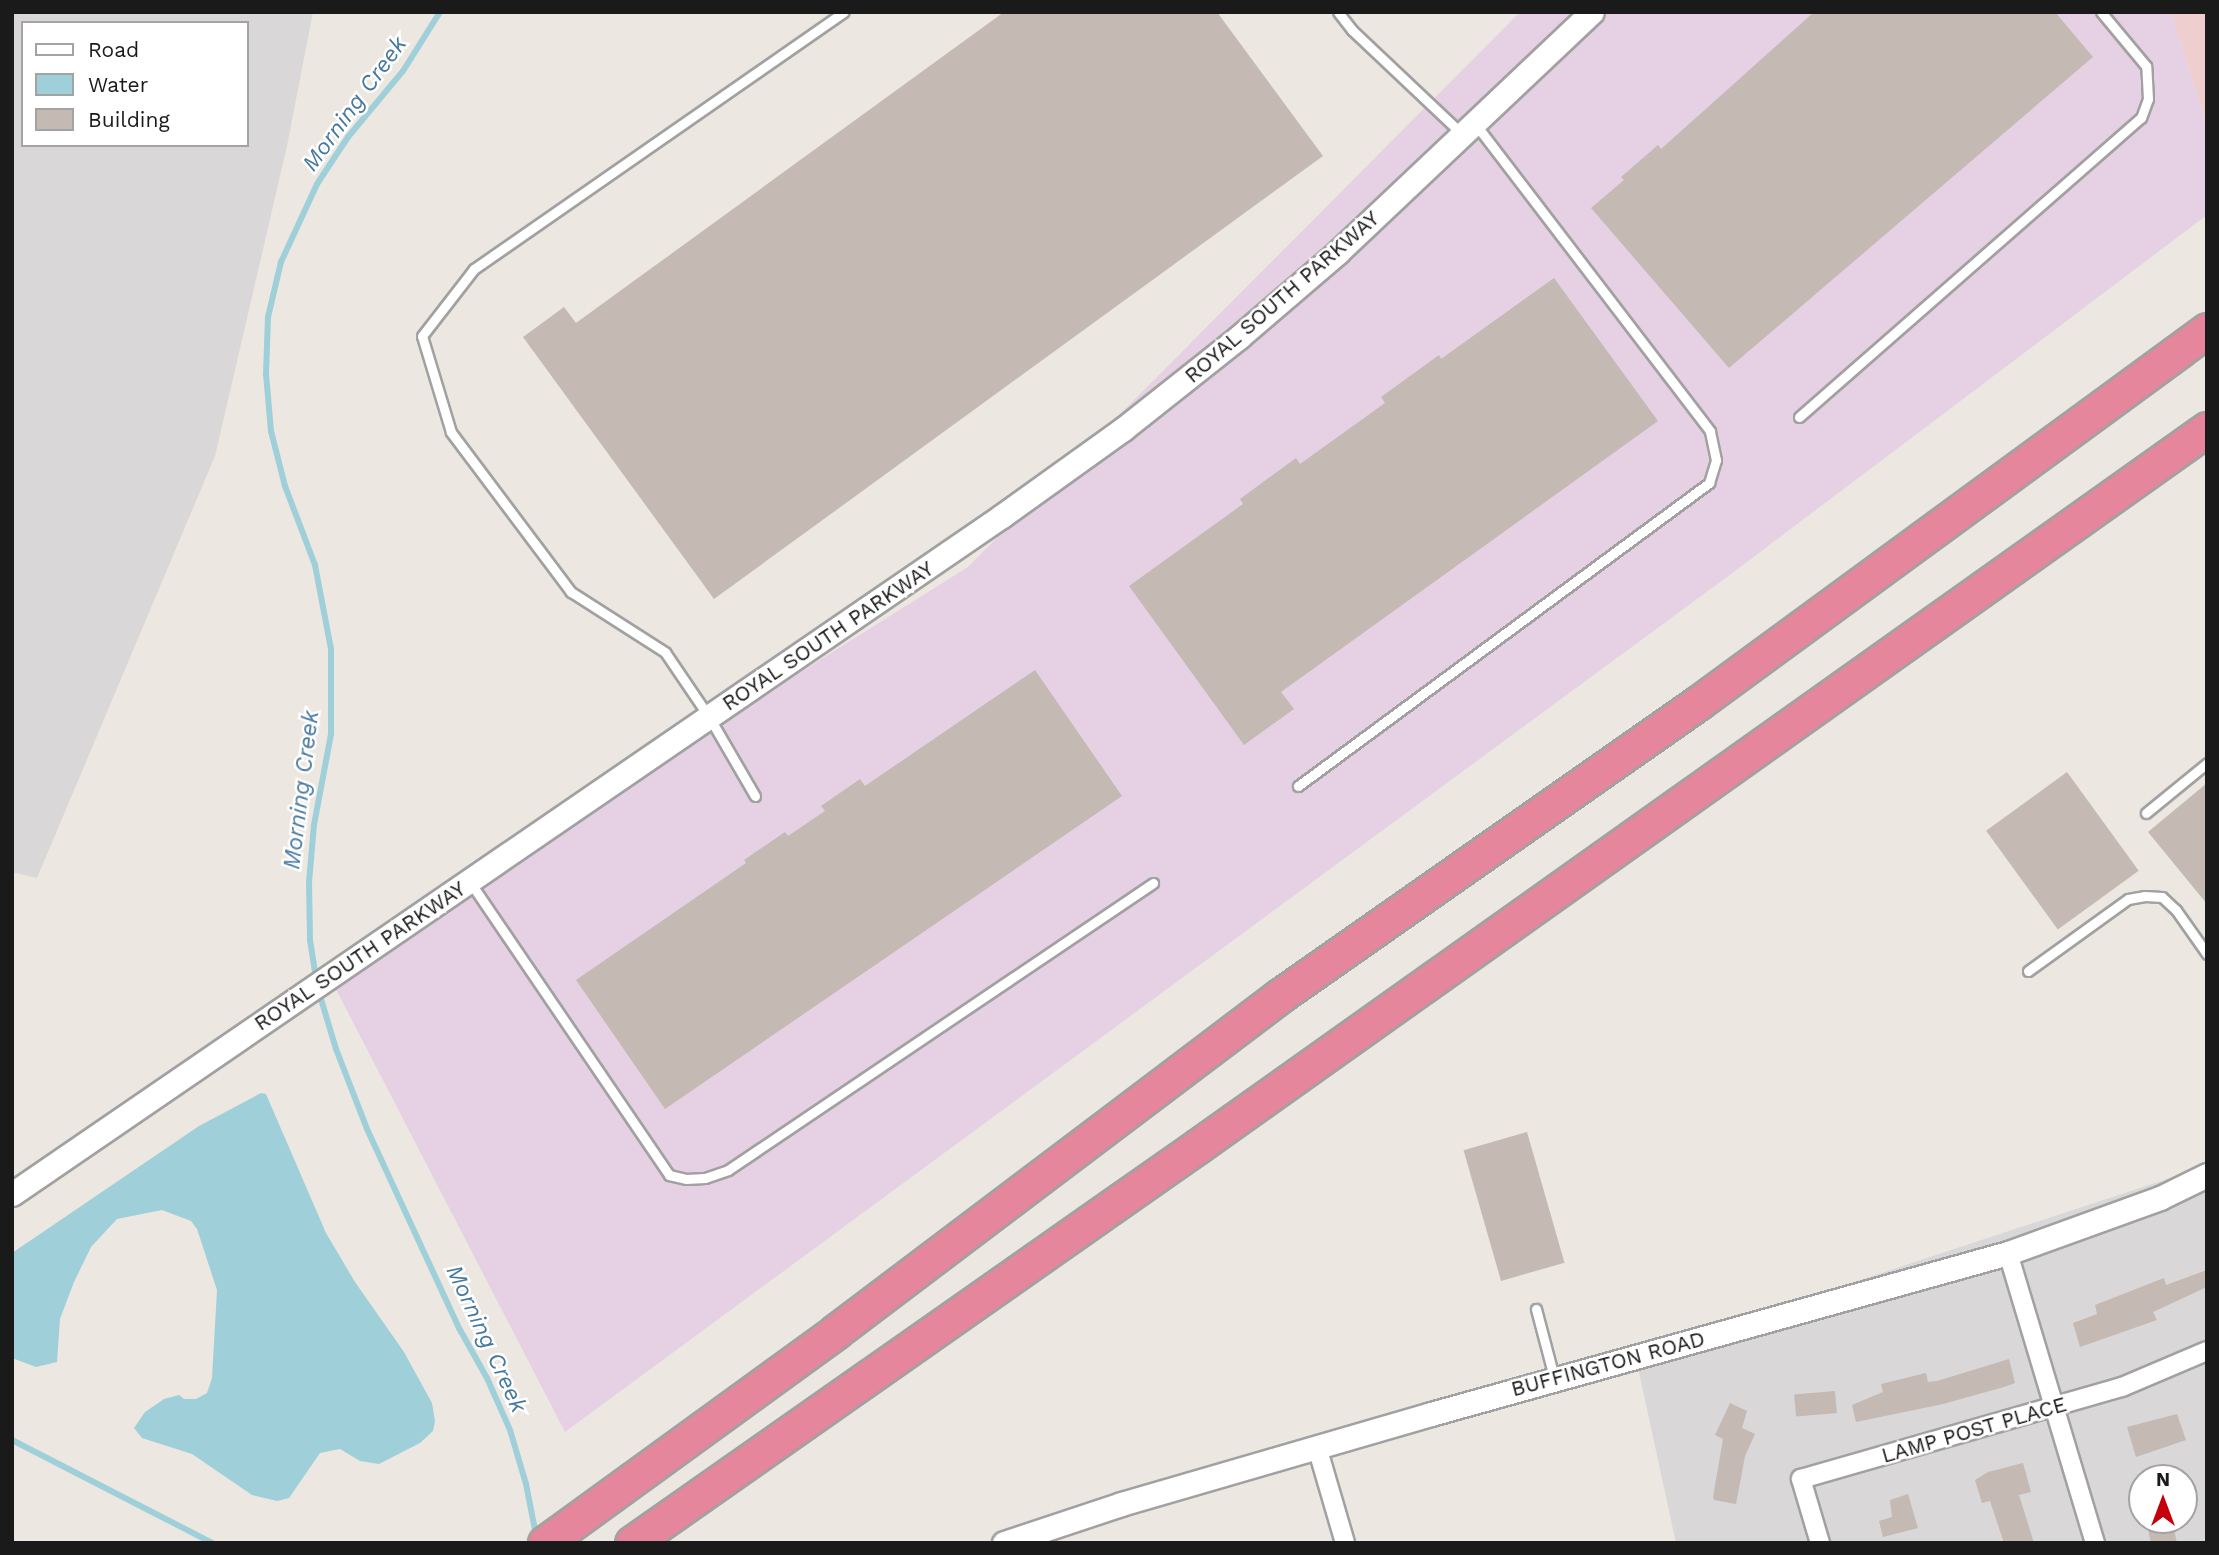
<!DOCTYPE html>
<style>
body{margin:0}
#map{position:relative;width:2219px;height:1555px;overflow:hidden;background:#ece7e0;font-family:"Work Sans",sans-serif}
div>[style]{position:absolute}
.residential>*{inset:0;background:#d9d7d7}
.commercial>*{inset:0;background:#eecece}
.industrial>*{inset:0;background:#e5d1e3}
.water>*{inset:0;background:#9fd0da}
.stream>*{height:6px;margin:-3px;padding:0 3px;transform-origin:3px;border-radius:3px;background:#9fd0da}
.building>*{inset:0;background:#c4b9b3;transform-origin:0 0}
.roads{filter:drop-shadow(2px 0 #a1a1a1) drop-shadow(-2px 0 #a1a1a1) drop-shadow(0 2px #a1a1a1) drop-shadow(0 -2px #a1a1a1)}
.service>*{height:9px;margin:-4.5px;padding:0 4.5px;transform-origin:4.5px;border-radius:4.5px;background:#fff}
.minor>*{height:18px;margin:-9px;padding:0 9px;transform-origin:9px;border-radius:9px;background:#fff}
.tertiary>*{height:23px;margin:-11.5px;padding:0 11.5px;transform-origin:11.5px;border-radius:11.5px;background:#fff}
.motorway>*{height:33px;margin:-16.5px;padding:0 16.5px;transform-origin:16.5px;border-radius:16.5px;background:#e5869c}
span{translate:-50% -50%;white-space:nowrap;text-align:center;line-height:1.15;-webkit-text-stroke:5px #fff;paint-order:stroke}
.street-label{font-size:21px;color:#1a1a1a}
.water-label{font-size:23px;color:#4678a0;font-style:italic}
.frame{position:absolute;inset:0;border:14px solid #1a1a1a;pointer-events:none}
.legend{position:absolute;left:21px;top:21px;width:228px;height:126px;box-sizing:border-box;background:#fff;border:2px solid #a3a3a3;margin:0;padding:9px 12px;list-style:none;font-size:21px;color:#1a1a1a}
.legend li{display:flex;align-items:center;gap:14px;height:35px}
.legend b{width:35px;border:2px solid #a3a3a3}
.north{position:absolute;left:2128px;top:1464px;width:70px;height:70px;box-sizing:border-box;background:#fff;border:2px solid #a3a3a3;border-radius:50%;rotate:0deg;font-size:19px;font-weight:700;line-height:28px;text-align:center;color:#1a1a1a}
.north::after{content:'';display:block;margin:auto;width:24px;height:32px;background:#c4010a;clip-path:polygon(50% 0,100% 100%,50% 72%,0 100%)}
</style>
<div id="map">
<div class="residential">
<i style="clip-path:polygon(evenodd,12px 12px,313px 12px,287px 146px,215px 456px,37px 878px,12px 872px,12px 12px,23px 23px,247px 23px,247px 145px,23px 145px,23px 23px)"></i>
<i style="clip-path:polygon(evenodd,2207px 1166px,2207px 1543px,1676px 1543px,1635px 1354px,2207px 1166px,2142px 1478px,2184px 1478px,2184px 1520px,2142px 1520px,2142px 1478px)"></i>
</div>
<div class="commercial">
<i style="clip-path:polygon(2171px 12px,2207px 12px,2207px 126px)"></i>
</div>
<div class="industrial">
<i style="clip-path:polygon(1520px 12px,2171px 12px,2207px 126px,2207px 215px,1731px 574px,565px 1432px,326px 970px,968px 567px)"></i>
</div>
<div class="water">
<i style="clip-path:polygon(261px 1093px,266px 1094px,326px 1233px,355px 1282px,404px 1352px,432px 1403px,435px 1421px,433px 1431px,420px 1443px,379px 1464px,360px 1461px,340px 1449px,320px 1453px,289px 1498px,277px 1501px,252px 1495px,192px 1454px,142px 1438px,134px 1428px,145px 1412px,164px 1399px,179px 1395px,184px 1399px,196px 1399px,207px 1393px,212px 1378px,217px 1290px,197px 1229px,191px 1221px,162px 1210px,117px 1219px,91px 1247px,74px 1282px,60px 1319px,57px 1362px,36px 1367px,12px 1358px,12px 1253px,199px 1126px)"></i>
</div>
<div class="stream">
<i style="left:316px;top:978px;width:39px;rotate:-99deg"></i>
<i style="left:310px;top:939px;width:57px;rotate:-91deg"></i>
<i style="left:309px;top:882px;width:57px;rotate:-85deg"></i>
<i style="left:314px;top:825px;width:93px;rotate:-79.4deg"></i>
<i style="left:331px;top:734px;width:85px;rotate:-90deg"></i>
<i style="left:331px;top:649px;width:86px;rotate:-100.8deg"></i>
<i style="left:315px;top:565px;width:85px;rotate:-110.8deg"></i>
<i style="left:285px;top:486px;width:57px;rotate:-104.3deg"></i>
<i style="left:271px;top:431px;width:57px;rotate:-95deg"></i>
<i style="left:266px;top:374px;width:57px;rotate:-88deg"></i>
<i style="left:268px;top:317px;width:57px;rotate:-76.7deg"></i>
<i style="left:281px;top:262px;width:86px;rotate:-65.2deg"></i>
<i style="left:317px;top:184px;width:56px;rotate:-56.6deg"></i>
<i style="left:348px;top:137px;width:86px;rotate:-50.2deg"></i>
<i style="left:403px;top:71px;width:70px;rotate:-57.9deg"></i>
<i style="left:318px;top:989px;width:63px;rotate:73.3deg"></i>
<i style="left:336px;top:1049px;width:86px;rotate:68.8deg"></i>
<i style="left:367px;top:1129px;width:219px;rotate:65.2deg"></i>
<i style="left:459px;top:1328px;width:57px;rotate:60.8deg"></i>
<i style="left:487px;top:1378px;width:57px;rotate:66.1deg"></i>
<i style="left:510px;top:1430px;width:56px;rotate:73.5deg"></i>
<i style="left:526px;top:1484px;width:52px;rotate:78.9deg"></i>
<i style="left:12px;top:1440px;width:225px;rotate:27.2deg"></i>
</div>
<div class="building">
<i style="clip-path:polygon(1004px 12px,1217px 12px,1323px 156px,714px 599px,523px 337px,564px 307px,576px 323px)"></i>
<i style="clip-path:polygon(1814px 12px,2055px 12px,2093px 57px,1729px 368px,1591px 208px,1624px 180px,1621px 177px,1658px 145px,1661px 149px)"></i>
<i style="clip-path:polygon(1554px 278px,1658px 421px,1281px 692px,1294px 709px,1244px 745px,1129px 586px,1243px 504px,1240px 499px,1296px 458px,1300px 464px,1385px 403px,1381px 397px,1439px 355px,1441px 359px)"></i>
<i style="clip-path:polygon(1035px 670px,1122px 796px,665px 1109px,576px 980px,746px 863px,744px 860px,785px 832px,788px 836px,825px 811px,821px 806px,860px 779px,865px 786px)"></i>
<i style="left:2067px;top:772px;width:122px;height:100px;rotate:54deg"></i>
<i style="clip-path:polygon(2207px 783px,2207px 904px,2148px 832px)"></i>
<i style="left:1527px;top:1132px;width:136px;height:66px;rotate:74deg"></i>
<i style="clip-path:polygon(2207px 1270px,2207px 1287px,2153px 1312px,2157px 1320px,2080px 1347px,2073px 1323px,2097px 1314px,2095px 1305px,2164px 1278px,2166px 1285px)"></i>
<i style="clip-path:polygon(2009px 1359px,2015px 1383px,2004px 1387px,1943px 1404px,1856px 1422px,1852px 1405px,1883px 1392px,1881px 1384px,1926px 1373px,1928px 1382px,1937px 1381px)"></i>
<i style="left:1835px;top:1391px;width:22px;height:41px;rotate:85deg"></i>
<i style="clip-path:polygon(1730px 1403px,1747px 1411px,1742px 1428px,1755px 1434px,1745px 1456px,1736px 1504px,1714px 1500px,1713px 1497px,1723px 1439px,1715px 1435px)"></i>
<i style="clip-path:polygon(2177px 1414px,2186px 1440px,2136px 1457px,2127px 1427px)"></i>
<i style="clip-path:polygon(2023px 1463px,2031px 1492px,2019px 1495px,2034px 1543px,2004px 1543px,1990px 1501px,1982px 1503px,1975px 1480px,1988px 1472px)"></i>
<i style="clip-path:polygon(1908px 1494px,1918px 1528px,1883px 1537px,1879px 1521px,1892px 1517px,1890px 1500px)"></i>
<i style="clip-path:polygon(2146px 1520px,2172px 1520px,2177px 1543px,2151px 1543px)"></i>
</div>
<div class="roads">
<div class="service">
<i style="left:1338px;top:12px;width:23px;rotate:52deg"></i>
<i style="left:1352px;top:30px;width:150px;rotate:43.4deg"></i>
<i style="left:1799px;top:417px;width:454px;rotate:-41.2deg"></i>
<i style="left:2141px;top:118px;width:20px;rotate:-70deg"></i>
<i style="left:2148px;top:99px;width:33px;rotate:-93deg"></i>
<i style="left:2146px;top:66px;width:70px;rotate:-129.8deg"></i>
<i style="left:1298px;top:786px;width:511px;rotate:-36.4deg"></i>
<i style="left:1709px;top:483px;width:24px;rotate:-73deg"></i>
<i style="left:1716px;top:460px;width:30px;rotate:-102deg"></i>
<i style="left:1710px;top:431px;width:385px;rotate:-127.4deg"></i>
<i style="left:755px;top:796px;width:91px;rotate:-120.2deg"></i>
<i style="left:709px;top:717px;width:78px;rotate:-124.1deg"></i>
<i style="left:665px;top:652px;width:112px;rotate:-147.4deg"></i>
<i style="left:571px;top:592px;width:200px;rotate:-126.9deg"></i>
<i style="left:451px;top:432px;width:100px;rotate:-106.8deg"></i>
<i style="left:422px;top:336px;width:85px;rotate:-52.2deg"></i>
<i style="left:474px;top:269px;width:450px;rotate:-34.8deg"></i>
<i style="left:2146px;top:813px;width:79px;rotate:-39.3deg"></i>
<i style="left:470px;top:882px;width:354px;rotate:55.8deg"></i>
<i style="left:669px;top:1175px;width:17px;rotate:13deg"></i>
<i style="left:686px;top:1179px;width:19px;rotate:-3deg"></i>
<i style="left:705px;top:1178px;width:24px;rotate:-19deg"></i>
<i style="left:728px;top:1170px;width:513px;rotate:-34.03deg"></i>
<i style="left:2028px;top:971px;width:123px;rotate:-35.8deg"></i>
<i style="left:2128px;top:899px;width:17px;rotate:-10deg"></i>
<i style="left:2145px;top:896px;width:17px;rotate:3deg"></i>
<i style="left:2162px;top:897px;width:19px;rotate:43deg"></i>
<i style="left:2176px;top:910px;width:54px;rotate:54.8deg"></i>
<i style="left:1536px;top:1309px;width:70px;rotate:75.2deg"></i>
</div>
<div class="minor">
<i style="left:2008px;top:1253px;width:303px;rotate:73.3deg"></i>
<i style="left:1317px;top:1447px;width:100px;rotate:73.7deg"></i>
<i style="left:1820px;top:1543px;width:67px;rotate:-106.5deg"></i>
<i style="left:1801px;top:1479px;width:334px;rotate:-16deg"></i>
<i style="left:2122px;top:1387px;width:92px;rotate:-23deg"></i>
</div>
<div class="tertiary">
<i style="left:12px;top:1194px;width:1200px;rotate:-34.41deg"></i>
<i style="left:1002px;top:516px;width:149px;rotate:-35.7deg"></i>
<i style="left:1123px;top:429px;width:148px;rotate:-38.4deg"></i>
<i style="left:1239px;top:337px;width:130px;rotate:-40.6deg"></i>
<i style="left:1338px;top:252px;width:349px;rotate:-43.4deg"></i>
<i style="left:1004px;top:1543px;width:123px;rotate:-18.4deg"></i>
<i style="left:1121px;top:1504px;width:323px;rotate:-16.2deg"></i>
<i style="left:1431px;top:1414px;width:599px;rotate:-15.59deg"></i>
<i style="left:2008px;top:1253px;width:162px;rotate:-19.9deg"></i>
<i style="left:2160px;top:1198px;width:52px;rotate:-26.1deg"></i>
</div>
<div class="motorway">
<i style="left:545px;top:1543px;width:359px;rotate:-36deg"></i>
<i style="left:835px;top:1332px;width:559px;rotate:-37.07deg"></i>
<i style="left:1281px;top:995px;width:509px;rotate:-35deg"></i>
<i style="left:1698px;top:703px;width:631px;rotate:-36.23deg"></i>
<i style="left:632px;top:1543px;width:691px;rotate:-35.05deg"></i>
<i style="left:1198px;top:1146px;width:1238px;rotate:-35.4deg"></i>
</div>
</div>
<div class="street-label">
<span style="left:1282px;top:297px;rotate:-41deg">ROYAL SOUTH PARKWAY</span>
<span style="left:828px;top:636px;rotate:-34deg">ROYAL SOUTH PARKWAY</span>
<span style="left:360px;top:956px;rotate:-34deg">ROYAL SOUTH PARKWAY</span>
<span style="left:1608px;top:1364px;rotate:-15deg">BUFFINGTON ROAD</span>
<span style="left:1974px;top:1430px;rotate:-16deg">LAMP POST PLACE</span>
</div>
<div class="water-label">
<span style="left:355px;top:104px;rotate:-54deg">Morning Creek</span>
<span style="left:302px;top:790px;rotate:-83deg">Morning Creek</span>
<span style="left:486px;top:1339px;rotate:65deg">Morning Creek</span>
</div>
<div class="frame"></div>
<ul class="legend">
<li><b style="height:9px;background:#fff"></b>Road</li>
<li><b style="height:19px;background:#9fd0da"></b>Water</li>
<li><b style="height:19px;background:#c4b9b3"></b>Building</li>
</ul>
<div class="north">N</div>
</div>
